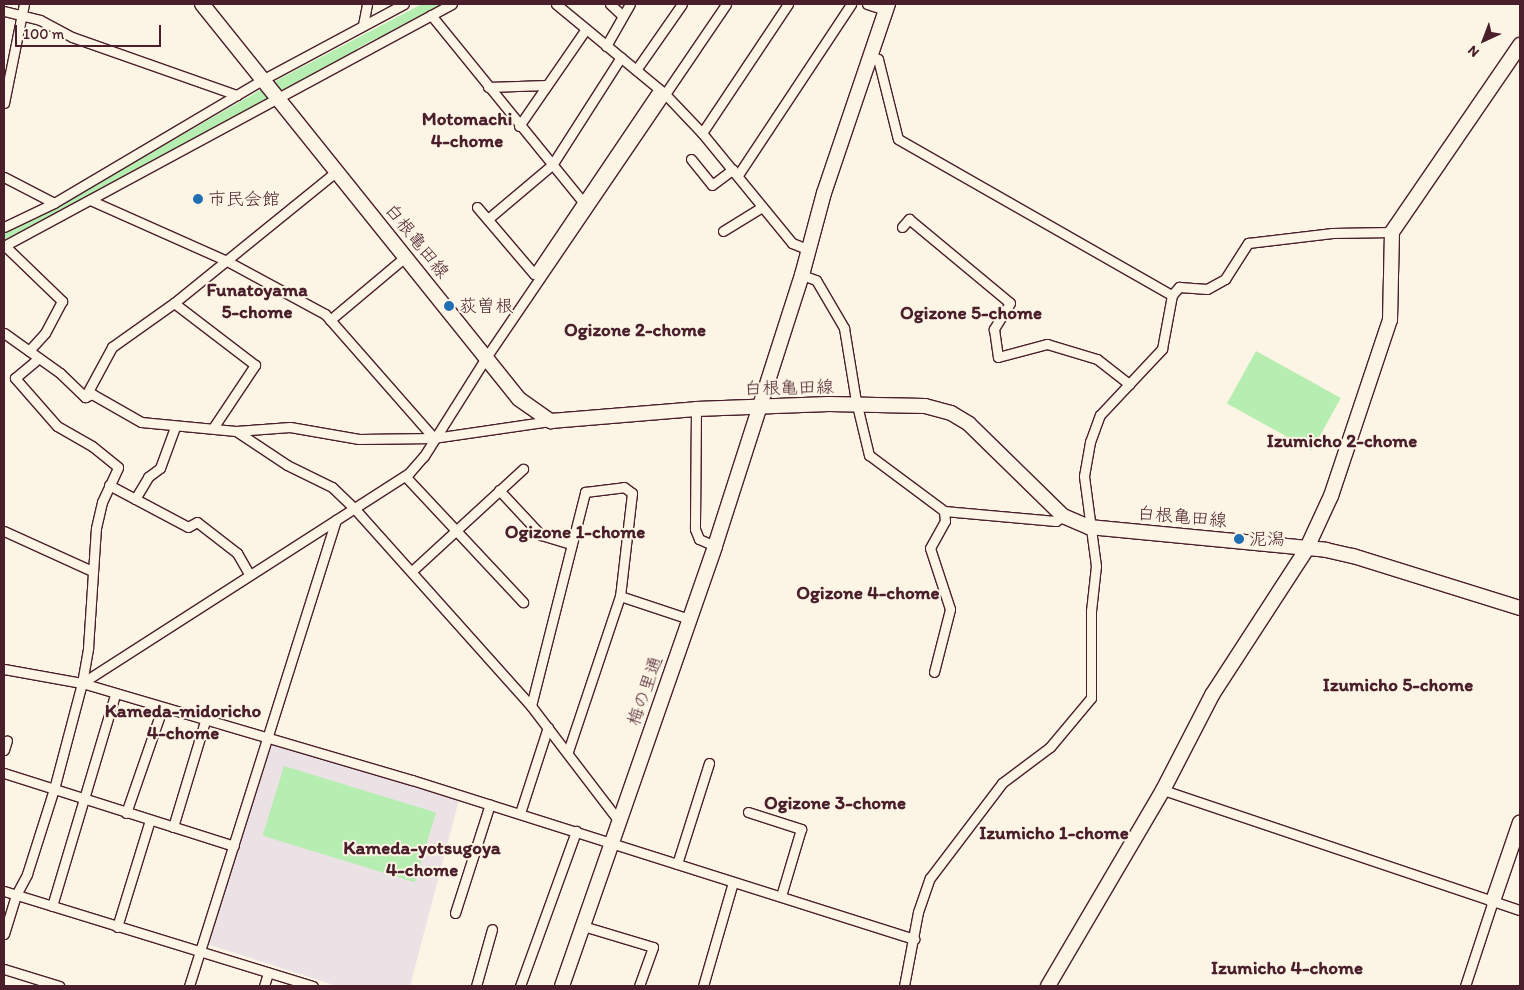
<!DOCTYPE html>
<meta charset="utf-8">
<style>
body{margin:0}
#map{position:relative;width:1524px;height:990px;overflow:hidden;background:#fcf5e5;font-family:Itim,"Klee One",sans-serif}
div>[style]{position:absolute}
.built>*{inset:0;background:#ebe2e5}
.green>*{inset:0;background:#b6edb0;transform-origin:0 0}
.roads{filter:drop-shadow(1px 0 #4a1f2b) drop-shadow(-1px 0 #4a1f2b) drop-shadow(0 1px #4a1f2b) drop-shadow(0 -1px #4a1f2b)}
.street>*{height:9px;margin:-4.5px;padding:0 4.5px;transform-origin:4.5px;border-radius:4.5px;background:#fcf5e5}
.secondary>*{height:14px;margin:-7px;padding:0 7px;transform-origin:7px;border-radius:7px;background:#fcf5e5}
.dots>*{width:14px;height:14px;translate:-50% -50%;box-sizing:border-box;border:2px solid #fcf5e5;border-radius:50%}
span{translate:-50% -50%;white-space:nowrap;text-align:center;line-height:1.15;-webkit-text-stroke:4px #fcf5e5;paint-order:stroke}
.poi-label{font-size:18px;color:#4a1f2b}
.left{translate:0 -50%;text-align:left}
.street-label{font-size:18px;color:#4a1f2b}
.neighbourhood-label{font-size:19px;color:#4a1f2b;font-weight:700}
.frame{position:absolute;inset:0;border:5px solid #4a1f2b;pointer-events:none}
.north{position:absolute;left:1459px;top:15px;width:50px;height:50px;-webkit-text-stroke:4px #fcf5e5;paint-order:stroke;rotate:223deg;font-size:14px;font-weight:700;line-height:20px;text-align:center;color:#4a1f2b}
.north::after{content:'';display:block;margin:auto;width:18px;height:22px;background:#4a1f2b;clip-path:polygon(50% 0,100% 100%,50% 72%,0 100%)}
.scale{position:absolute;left:15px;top:25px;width:146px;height:22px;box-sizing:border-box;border:2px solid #4a1f2b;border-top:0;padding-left:6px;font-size:15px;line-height:18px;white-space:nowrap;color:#4a1f2b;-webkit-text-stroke:4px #fcf5e5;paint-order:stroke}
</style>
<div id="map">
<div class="built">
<i style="clip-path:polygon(272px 744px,459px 800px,410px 986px,337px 986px,207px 944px)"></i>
</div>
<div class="green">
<i style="clip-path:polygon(422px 4px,445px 4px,382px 39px,377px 38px,358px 48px,356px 53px,4px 243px,4px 234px,55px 208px,281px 78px)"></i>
<i style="left:1256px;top:351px;width:97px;height:60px;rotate:29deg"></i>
<i style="left:284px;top:766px;width:159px;height:73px;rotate:17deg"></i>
</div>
<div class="roads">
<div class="street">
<i style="left:556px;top:4px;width:141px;rotate:39.5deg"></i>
<i style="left:665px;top:94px;width:54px;rotate:46.5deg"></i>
<i style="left:702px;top:133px;width:142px;rotate:50.7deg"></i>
<i style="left:792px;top:243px;width:18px;rotate:22deg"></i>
<i style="left:610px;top:4px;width:16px;rotate:43deg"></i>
<i style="left:867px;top:4px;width:20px;rotate:18deg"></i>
<i style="left:4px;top:11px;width:37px;rotate:14deg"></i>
<i style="left:40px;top:20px;width:36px;rotate:28deg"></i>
<i style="left:72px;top:37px;width:175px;rotate:19.4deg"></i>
<i style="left:431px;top:15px;width:240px;rotate:50.9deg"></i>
<i style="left:363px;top:25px;width:21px;rotate:-79deg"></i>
<i style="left:606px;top:46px;width:48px;rotate:-60.3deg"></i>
<i style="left:870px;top:55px;width:9px;rotate:27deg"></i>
<i style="left:878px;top:59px;width:82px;rotate:76deg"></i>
<i style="left:898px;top:139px;width:315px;rotate:29.7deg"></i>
<i style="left:636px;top:70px;width:80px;rotate:-55.1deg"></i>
<i style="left:488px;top:87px;width:59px;rotate:-1.9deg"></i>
<i style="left:4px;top:103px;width:101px;rotate:-78.6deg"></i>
<i style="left:519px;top:126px;width:118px;rotate:-55.4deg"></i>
<i style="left:702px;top:133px;width:155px;rotate:-56.3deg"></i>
<i style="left:691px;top:159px;width:33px;rotate:51deg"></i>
<i style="left:712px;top:185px;width:26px;rotate:-37deg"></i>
<i style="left:738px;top:175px;width:205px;rotate:-56.5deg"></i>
<i style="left:4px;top:177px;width:56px;rotate:27.5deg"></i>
<i style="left:90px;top:200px;width:150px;rotate:24deg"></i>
<i style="left:227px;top:261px;width:111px;rotate:28.4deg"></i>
<i style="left:325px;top:314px;width:165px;rotate:48.7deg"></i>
<i style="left:477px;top:207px;width:88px;rotate:49.6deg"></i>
<i style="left:534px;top:274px;width:223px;rotate:-56deg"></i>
<i style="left:489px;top:218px;width:82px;rotate:-40.1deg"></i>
<i style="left:552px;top:165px;width:128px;rotate:-57.4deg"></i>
<i style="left:4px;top:227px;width:55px;rotate:-25.6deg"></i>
<i style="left:54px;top:203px;width:242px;rotate:-30.6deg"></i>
<i style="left:262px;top:80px;width:161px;rotate:-28.2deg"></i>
<i style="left:902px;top:227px;width:11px;rotate:-49deg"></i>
<i style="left:909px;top:219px;width:131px;rotate:39.7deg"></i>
<i style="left:1010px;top:303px;width:31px;rotate:122deg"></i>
<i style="left:994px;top:329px;width:28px;rotate:82deg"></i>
<i style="left:998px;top:357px;width:51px;rotate:-14.9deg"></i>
<i style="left:1047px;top:344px;width:52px;rotate:16.7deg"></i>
<i style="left:1097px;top:359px;width:41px;rotate:38deg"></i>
<i style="left:723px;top:231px;width:46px;rotate:-31.6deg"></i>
<i style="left:4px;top:245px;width:81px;rotate:44deg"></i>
<i style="left:62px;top:301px;width:36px;rotate:118deg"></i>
<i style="left:45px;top:333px;width:24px;rotate:132deg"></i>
<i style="left:4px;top:246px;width:509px;rotate:-28.38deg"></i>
<i style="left:802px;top:275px;width:15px;rotate:20deg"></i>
<i style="left:816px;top:280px;width:56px;rotate:59.7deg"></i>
<i style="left:844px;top:328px;width:74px;rotate:80.7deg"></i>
<i style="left:856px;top:401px;width:56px;rotate:76.5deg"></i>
<i style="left:869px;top:455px;width:94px;rotate:36.7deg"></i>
<i style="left:944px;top:511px;width:112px;rotate:5.1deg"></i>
<i style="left:1056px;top:521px;width:9px;rotate:-36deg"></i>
<i style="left:330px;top:320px;width:98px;rotate:-40deg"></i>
<i style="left:4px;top:333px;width:69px;rotate:35.5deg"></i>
<i style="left:60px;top:373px;width:35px;rotate:44deg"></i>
<i style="left:85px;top:397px;width:8px;rotate:-23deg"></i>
<i style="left:92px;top:394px;width:56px;rotate:29.7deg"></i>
<i style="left:141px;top:422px;width:95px;rotate:5.4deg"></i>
<i style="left:236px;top:431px;width:54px;rotate:-4.2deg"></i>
<i style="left:290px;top:427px;width:70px;rotate:9.9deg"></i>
<i style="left:359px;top:439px;width:75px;rotate:-0.8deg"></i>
<i style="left:434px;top:438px;width:118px;rotate:-8.3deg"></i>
<i style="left:85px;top:397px;width:57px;rotate:-61.6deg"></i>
<i style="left:112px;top:347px;width:76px;rotate:-35.4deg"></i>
<i style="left:696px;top:409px;width:120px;rotate:90.5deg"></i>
<i style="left:695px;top:529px;width:11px;rotate:68deg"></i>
<i style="left:699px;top:539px;width:17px;rotate:24deg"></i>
<i style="left:213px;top:428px;width:76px;rotate:-56.3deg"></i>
<i style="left:255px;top:365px;width:102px;rotate:-142.6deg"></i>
<i style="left:174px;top:303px;width:208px;rotate:-39deg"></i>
<i style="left:236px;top:431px;width:61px;rotate:33.7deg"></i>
<i style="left:287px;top:465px;width:50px;rotate:26.1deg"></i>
<i style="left:332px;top:487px;width:30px;rotate:44deg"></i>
<i style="left:354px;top:508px;width:266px;rotate:48.2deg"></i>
<i style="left:531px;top:706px;width:145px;rotate:52.6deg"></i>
<i style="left:405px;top:476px;width:173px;rotate:46.9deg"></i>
<i style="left:109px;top:485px;width:89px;rotate:28deg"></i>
<i style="left:188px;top:527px;width:10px;rotate:-29deg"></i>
<i style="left:197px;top:522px;width:51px;rotate:37.8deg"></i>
<i style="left:237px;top:553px;width:24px;rotate:60deg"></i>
<i style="left:499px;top:490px;width:62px;rotate:47deg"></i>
<i style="left:541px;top:535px;width:31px;rotate:17deg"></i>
<i style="left:135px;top:499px;width:26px;rotate:-59deg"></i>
<i style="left:148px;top:477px;width:15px;rotate:-37deg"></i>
<i style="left:160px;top:468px;width:44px;rotate:-69.9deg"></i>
<i style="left:4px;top:531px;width:97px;rotate:24.4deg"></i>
<i style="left:412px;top:571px;width:151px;rotate:-42.6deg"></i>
<i style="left:620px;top:596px;width:73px;rotate:18.4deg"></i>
<i style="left:4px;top:669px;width:79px;rotate:10.2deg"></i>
<i style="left:82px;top:683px;width:344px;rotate:16.4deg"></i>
<i style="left:412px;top:780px;width:527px;rotate:17.57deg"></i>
<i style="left:934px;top:672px;width:65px;rotate:-75.7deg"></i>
<i style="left:950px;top:609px;width:64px;rotate:-108.2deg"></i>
<i style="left:930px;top:548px;width:31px;rotate:-61deg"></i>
<i style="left:945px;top:521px;width:10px;rotate:-96deg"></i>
<i style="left:82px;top:683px;width:389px;rotate:-32.7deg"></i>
<i style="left:409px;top:473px;width:23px;rotate:-49deg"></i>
<i style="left:424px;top:456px;width:118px;rotate:-57.8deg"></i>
<i style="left:487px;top:356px;width:425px;rotate:-55.8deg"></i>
<i style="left:531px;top:706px;width:221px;rotate:-75.8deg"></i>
<i style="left:585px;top:492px;width:39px;rotate:-7deg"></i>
<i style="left:624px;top:487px;width:10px;rotate:37deg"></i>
<i style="left:632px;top:493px;width:104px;rotate:96.6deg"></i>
<i style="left:620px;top:596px;width:163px;rotate:108.5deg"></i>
<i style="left:4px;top:750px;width:10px;rotate:-73deg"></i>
<i style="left:4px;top:773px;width:241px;rotate:17.6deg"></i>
<i style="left:1163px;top:790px;width:377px;rotate:18.6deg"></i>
<i style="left:748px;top:812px;width:56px;rotate:17.8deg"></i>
<i style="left:801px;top:829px;width:70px;rotate:106.6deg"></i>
<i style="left:126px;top:813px;width:110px;rotate:-70.9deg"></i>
<i style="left:520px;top:813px;width:90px;rotate:-72deg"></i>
<i style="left:173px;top:827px;width:111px;rotate:-73.2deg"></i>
<i style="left:677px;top:864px;width:106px;rotate:-72.4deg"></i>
<i style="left:4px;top:891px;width:323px;rotate:17.1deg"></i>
<i style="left:52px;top:906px;width:221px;rotate:-73.4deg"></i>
<i style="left:455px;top:913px;width:114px;rotate:-72.2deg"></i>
<i style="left:583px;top:926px;width:73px;rotate:16.7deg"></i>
<i style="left:653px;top:947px;width:41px;rotate:109.7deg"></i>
<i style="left:117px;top:927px;width:112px;rotate:-72.9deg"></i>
<i style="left:4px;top:934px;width:41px;rotate:-72.9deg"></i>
<i style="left:16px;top:895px;width:24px;rotate:-62deg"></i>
<i style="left:27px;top:874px;width:89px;rotate:-72.4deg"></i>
<i style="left:54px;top:789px;width:110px;rotate:-75.2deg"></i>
<i style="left:82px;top:683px;width:36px;rotate:-80deg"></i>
<i style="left:88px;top:648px;width:120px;rotate:-86.2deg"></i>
<i style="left:96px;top:528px;width:27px;rotate:-77deg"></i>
<i style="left:102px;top:502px;width:38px;rotate:-65deg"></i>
<i style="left:118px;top:467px;width:33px;rotate:-141deg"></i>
<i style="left:92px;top:446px;width:40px;rotate:-150.3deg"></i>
<i style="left:57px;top:426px;width:64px;rotate:-131.2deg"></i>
<i style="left:15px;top:378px;width:31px;rotate:-40deg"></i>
<i style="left:4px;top:969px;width:58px;rotate:17.2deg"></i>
<i style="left:189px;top:986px;width:489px;rotate:-72.5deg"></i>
<i style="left:264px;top:986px;width:14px;rotate:-73deg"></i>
<i style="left:476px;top:986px;width:59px;rotate:-74.3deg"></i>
<i style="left:520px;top:986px;width:165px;rotate:-70.1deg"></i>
<i style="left:703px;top:986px;width:108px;rotate:-73.9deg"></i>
<i style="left:904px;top:986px;width:75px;rotate:-79.3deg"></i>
<i style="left:918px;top:912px;width:36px;rotate:-71deg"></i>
<i style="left:930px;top:878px;width:119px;rotate:-52.8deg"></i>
<i style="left:1002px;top:783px;width:60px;rotate:-36.9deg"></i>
<i style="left:1050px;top:747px;width:64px;rotate:-50.1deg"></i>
<i style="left:1091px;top:698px;width:87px;rotate:-90deg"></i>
<i style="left:1091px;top:611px;width:45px;rotate:-83.7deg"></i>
<i style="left:1096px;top:566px;width:91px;rotate:-97.6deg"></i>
<i style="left:1084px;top:476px;width:35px;rotate:-80deg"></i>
<i style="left:1090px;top:442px;width:29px;rotate:-70deg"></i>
<i style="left:1100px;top:415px;width:91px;rotate:-46.8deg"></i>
<i style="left:1162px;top:349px;width:55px;rotate:-79.5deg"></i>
<i style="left:1172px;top:295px;width:11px;rotate:-49deg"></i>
<i style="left:1179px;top:287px;width:28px;rotate:4deg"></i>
<i style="left:1207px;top:289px;width:21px;rotate:-29deg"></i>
<i style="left:1225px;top:279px;width:43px;rotate:-57.4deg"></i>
<i style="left:1248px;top:243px;width:85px;rotate:-6.8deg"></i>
<i style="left:1332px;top:233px;width:60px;rotate:-1deg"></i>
<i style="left:1465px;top:986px;width:89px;rotate:-71.8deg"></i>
</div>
<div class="secondary">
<i style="left:202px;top:4px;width:506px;rotate:51.25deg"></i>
<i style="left:519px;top:399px;width:39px;rotate:35deg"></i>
<i style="left:551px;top:421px;width:145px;rotate:-4.7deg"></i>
<i style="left:696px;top:409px;width:133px;rotate:-2.2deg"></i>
<i style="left:829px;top:404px;width:96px;rotate:1.2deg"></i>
<i style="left:925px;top:406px;width:27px;rotate:15deg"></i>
<i style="left:951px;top:413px;width:21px;rotate:31deg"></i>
<i style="left:969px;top:424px;width:132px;rotate:44.4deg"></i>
<i style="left:1063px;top:516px;width:28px;rotate:23deg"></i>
<i style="left:1089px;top:527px;width:238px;rotate:5.5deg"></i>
<i style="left:1326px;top:550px;width:28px;rotate:13deg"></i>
<i style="left:1353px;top:556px;width:175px;rotate:17.3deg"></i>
<i style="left:1493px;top:901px;width:83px;rotate:-71.1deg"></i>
<i style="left:562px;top:986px;width:466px;rotate:-70.8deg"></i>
<i style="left:715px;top:546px;width:285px;rotate:-72.2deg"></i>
<i style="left:802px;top:275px;width:85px;rotate:-75deg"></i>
<i style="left:824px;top:193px;width:200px;rotate:-71.3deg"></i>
<i style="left:1048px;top:986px;width:227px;rotate:-59.6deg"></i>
<i style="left:1163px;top:790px;width:107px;rotate:-62.7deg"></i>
<i style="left:1212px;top:695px;width:173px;rotate:-57deg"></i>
<i style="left:1306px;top:550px;width:60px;rotate:-65.2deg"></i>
<i style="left:1331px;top:496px;width:186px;rotate:-71.5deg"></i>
<i style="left:1390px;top:320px;width:88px;rotate:-88.7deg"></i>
<i style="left:1392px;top:232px;width:227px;rotate:-55.6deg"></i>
</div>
</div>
<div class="dots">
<i style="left:198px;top:199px;background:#1f6fb2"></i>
<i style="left:449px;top:306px;background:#1f6fb2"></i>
<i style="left:1239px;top:539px;background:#1f6fb2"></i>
</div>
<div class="poi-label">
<span class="left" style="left:208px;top:199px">市民会館</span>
<span class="left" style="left:459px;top:306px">荻曽根</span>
<span class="left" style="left:1249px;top:539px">泥潟</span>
</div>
<div class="street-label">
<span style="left:417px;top:241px;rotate:51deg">白根亀田線</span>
<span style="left:789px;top:388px;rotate:-1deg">白根亀田線</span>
<span style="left:1182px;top:517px;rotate:5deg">白根亀田線</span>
<span style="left:645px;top:691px;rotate:-71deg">梅の里通</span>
</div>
<div class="neighbourhood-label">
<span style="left:467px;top:130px">Motomachi<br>4-chome</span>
<span style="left:257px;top:301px">Funatoyama<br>5-chome</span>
<span style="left:971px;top:313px">Ogizone 5-chome</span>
<span style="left:635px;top:330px">Ogizone 2-chome</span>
<span style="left:1342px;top:441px">Izumicho 2-chome</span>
<span style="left:575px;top:532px">Ogizone 1-chome</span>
<span style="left:868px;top:593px">Ogizone 4-chome</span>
<span style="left:1398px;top:685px">Izumicho 5-chome</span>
<span style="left:183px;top:722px">Kameda-midoricho<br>4-chome</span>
<span style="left:835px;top:803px">Ogizone 3-chome</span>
<span style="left:1054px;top:833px">Izumicho 1-chome</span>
<span style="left:422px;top:859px">Kameda-yotsugoya<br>4-chome</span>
<span style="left:1287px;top:968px">Izumicho 4-chome</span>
</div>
<div class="frame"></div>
<div class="north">N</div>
<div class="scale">100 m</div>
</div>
